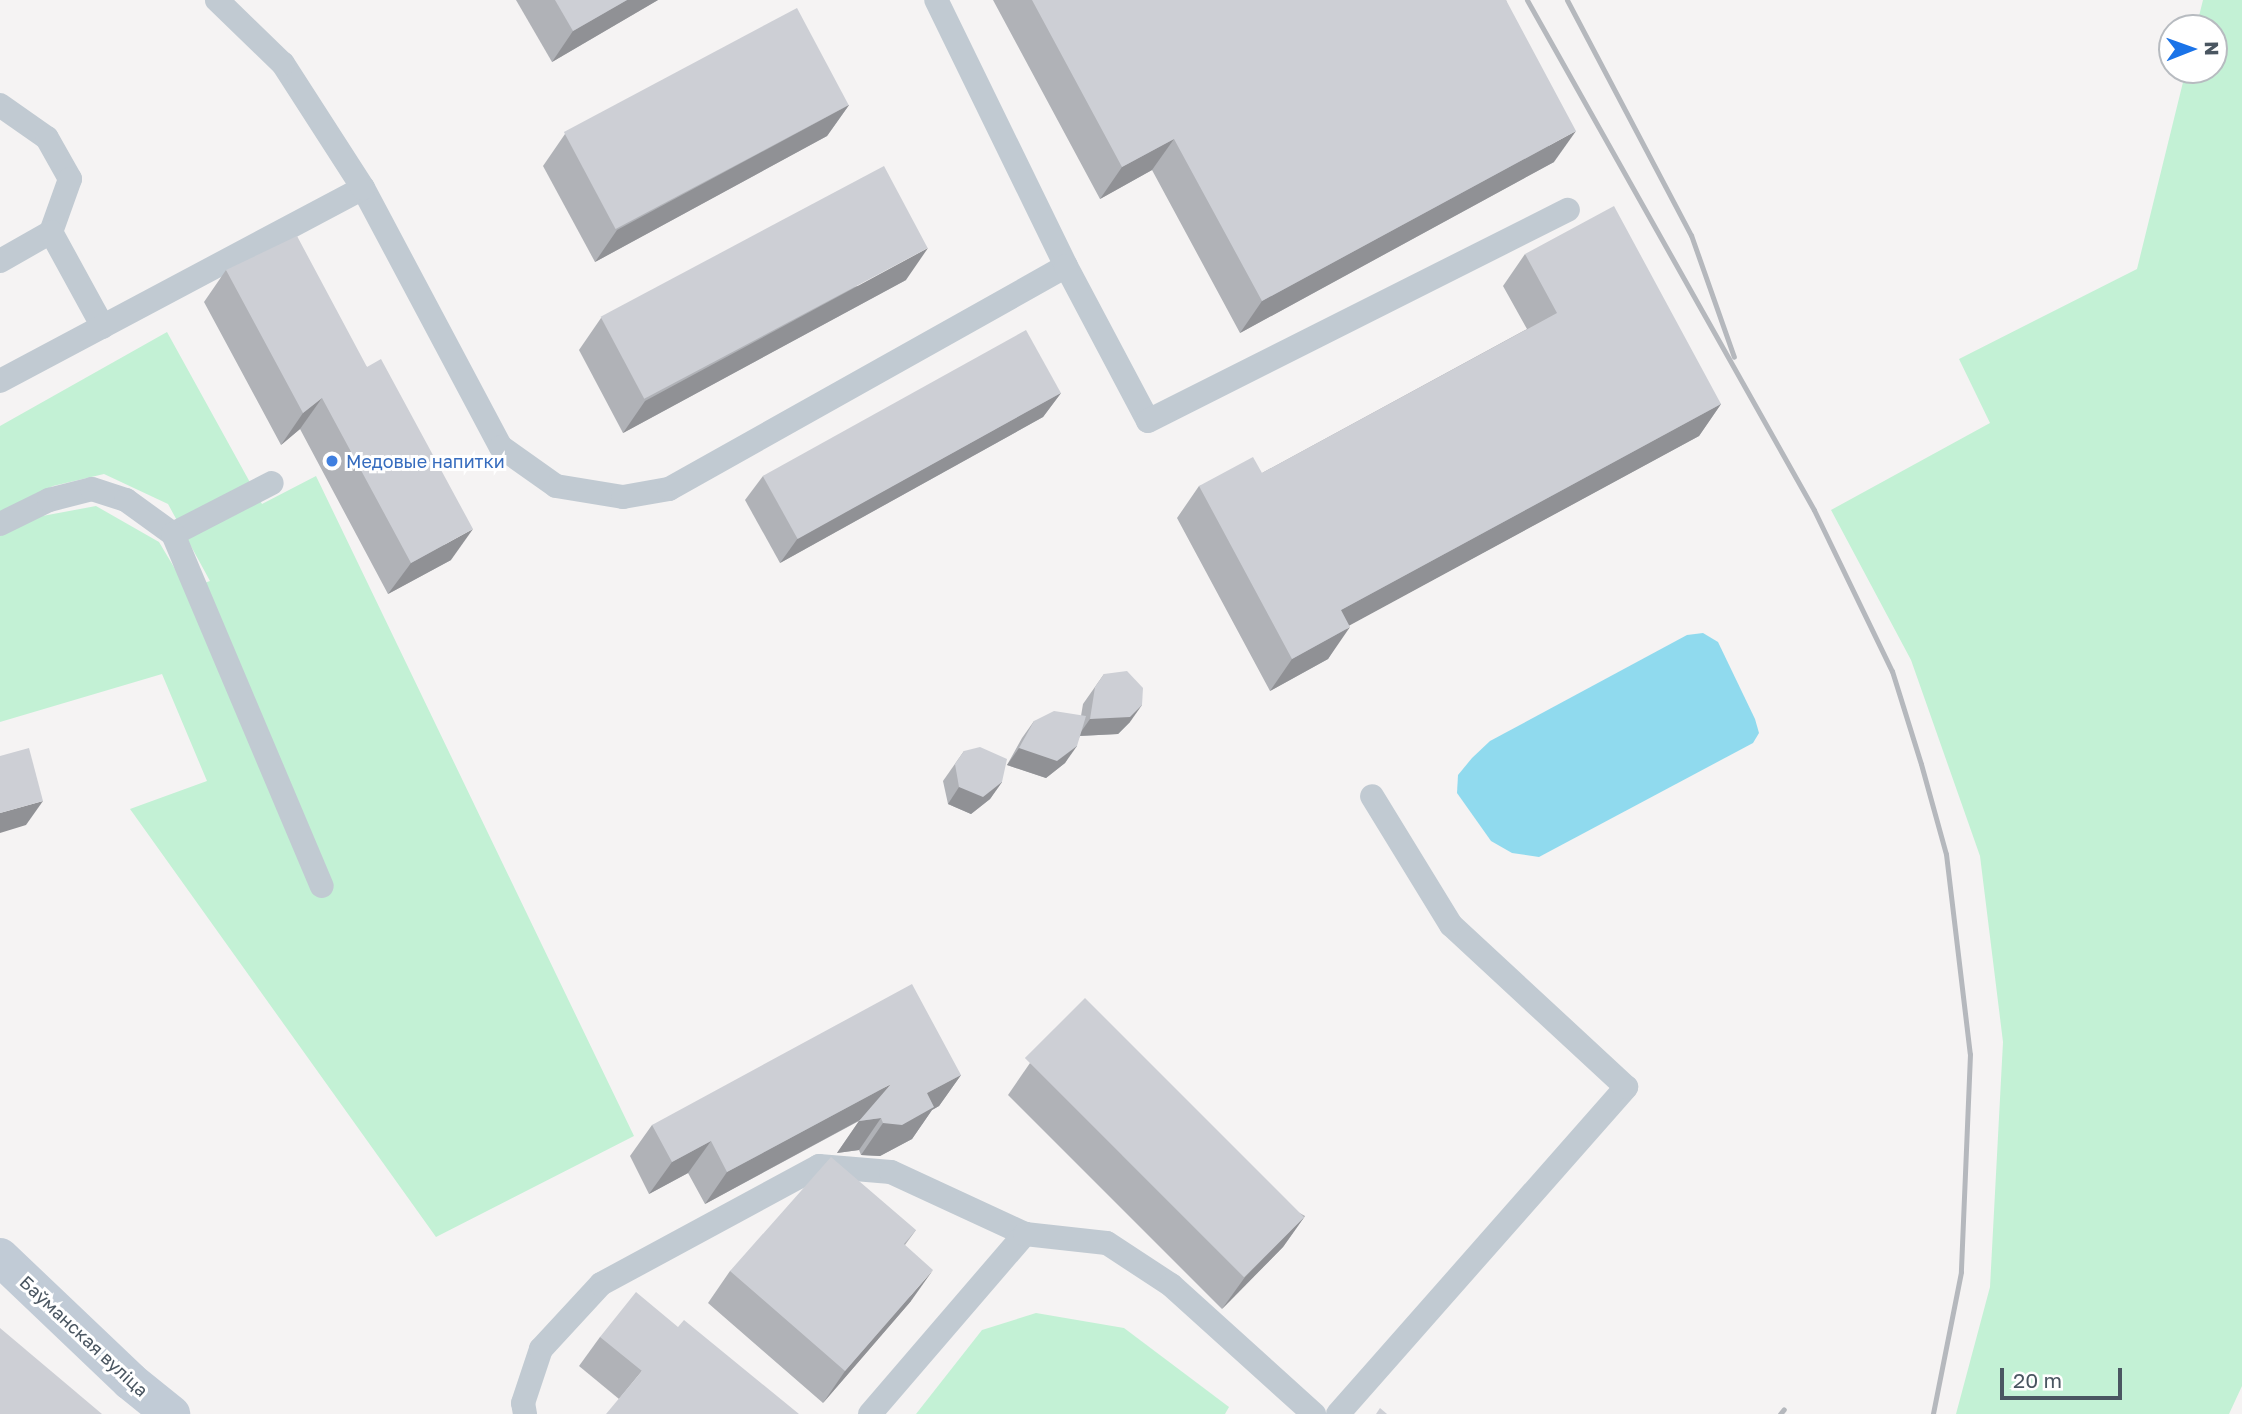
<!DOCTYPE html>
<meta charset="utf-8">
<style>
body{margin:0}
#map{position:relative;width:2242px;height:1414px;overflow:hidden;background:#f5f3f3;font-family:"Golos Text",sans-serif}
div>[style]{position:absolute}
.green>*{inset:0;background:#c3f1d5}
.water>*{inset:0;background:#90daee}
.lane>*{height:24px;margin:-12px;padding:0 12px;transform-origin:12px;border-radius:12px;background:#c1cad2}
.secondary>*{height:38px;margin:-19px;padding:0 19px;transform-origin:19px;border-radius:19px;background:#c1cbd6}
.rail>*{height:5px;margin:-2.5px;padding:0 2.5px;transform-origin:2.5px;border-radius:2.5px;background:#b5b8bd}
.wall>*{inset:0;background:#b0b2b7}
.shaded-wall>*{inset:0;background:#909195}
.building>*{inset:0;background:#cdcfd5;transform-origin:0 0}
.dots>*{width:19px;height:19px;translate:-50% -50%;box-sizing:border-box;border:4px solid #fff;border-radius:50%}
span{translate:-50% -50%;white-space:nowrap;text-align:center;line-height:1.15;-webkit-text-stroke:6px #fff;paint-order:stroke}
.shop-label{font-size:18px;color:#366cbe}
.left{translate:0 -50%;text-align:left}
.street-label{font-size:18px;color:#4a5661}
.north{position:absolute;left:2158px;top:14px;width:70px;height:70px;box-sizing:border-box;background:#fff;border:2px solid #b7bbc0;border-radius:50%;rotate:89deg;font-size:19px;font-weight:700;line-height:28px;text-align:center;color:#4a5661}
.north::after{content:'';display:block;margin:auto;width:24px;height:32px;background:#1a73e8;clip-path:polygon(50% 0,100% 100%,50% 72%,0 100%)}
.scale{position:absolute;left:2000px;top:1368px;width:122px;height:32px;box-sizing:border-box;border:4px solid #4a5661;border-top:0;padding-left:9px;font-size:21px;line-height:24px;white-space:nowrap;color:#4a5661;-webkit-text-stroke:5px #fff;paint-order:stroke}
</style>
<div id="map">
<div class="green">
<i style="clip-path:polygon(2203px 0,2242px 0,2242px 1386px,2229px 1414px,1956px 1414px,1990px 1287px,2003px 1042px,1980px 856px,1911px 660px,1831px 510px,1990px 423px,1959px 359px,2137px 269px,2186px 70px,2214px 70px,2214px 28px,2196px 28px)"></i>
<i style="clip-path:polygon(167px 332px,262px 504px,316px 476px,634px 1136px,436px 1237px,130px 809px,207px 781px,162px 674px,0 722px,0 536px,37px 517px,96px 506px,159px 542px,187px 589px,210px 581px,168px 504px,104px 474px,53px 486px,0 512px,0 426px)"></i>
<i style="clip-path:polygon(1036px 1313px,1124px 1328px,1229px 1407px,1225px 1414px,916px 1414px,982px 1330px)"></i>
</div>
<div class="water">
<i style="clip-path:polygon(1703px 633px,1718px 642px,1755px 719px,1759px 733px,1753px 743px,1539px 857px,1512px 853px,1491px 841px,1457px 793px,1458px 775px,1472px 758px,1490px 741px,1687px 635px)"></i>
</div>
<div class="lane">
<i style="left:0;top:105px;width:57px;rotate:35.1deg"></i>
<i style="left:47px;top:138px;width:47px;rotate:60.7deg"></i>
<i style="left:70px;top:179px;width:56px;rotate:109.7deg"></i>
<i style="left:363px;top:188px;width:293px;rotate:62deg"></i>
<i style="left:501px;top:447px;width:67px;rotate:35.3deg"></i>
<i style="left:556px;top:486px;width:68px;rotate:9.3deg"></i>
<i style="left:623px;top:497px;width:47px;rotate:-9.9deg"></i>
<i style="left:669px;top:489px;width:455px;rotate:-29.3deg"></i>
<i style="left:1066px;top:266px;width:296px;rotate:-116deg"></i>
<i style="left:0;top:261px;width:59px;rotate:-29.6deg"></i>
<i style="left:51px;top:232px;width:108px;rotate:61.3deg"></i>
<i style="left:1066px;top:266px;width:175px;rotate:62.1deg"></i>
<i style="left:1148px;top:421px;width:470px;rotate:-26.7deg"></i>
<i style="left:0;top:381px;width:411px;rotate:-28deg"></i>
<i style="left:363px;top:188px;width:148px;rotate:-122.8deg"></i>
<i style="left:283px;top:64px;width:92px;rotate:-135.9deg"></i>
<i style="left:0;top:524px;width:55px;rotate:-26.1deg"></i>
<i style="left:49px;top:500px;width:44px;rotate:-14.3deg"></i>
<i style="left:92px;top:489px;width:36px;rotate:18deg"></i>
<i style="left:126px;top:500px;width:58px;rotate:35.9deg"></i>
<i style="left:173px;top:534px;width:111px;rotate:-27.3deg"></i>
<i style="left:173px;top:534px;width:382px;rotate:67.1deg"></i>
<i style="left:525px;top:1414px;width:11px;rotate:-100deg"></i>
<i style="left:523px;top:1403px;width:57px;rotate:-71.6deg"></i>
<i style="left:541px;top:1349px;width:88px;rotate:-47.3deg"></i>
<i style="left:601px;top:1284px;width:248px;rotate:-28.4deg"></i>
<i style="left:819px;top:1166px;width:72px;rotate:4.8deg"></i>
<i style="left:891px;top:1172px;width:148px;rotate:24.8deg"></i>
<i style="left:870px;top:1414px;width:238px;rotate:-49.3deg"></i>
<i style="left:1025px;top:1234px;width:82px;rotate:6.3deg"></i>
<i style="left:1107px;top:1243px;width:77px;rotate:33.3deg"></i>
<i style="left:1171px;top:1285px;width:193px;rotate:42.1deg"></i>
<i style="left:1338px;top:1414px;width:436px;rotate:-48.6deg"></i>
<i style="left:1626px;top:1087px;width:238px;rotate:-137.2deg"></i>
<i style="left:1451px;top:925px;width:151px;rotate:-121.5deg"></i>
</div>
<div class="secondary">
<i style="left:0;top:1257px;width:180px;rotate:43.6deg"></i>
<i style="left:130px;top:1381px;width:53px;rotate:38.8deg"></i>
</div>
<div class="rail">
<i style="left:1527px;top:0;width:585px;rotate:60.63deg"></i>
<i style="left:1814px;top:510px;width:179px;rotate:64.2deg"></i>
<i style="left:1892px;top:671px;width:97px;rotate:72.7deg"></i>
<i style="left:1921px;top:764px;width:93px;rotate:74.5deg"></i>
<i style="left:1946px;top:854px;width:201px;rotate:83.2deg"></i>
<i style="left:1970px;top:1054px;width:218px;rotate:92.4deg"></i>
<i style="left:1961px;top:1272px;width:145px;rotate:101.2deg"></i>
<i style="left:1567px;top:0;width:266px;rotate:62.2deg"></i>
<i style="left:1691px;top:235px;width:129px;rotate:70.6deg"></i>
<i style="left:1780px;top:1414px;width:6px;rotate:-51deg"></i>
</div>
<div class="wall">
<i style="clip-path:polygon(516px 0,658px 0,552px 62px)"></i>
<i style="clip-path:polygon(993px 0,1506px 0,1554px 162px,1240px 333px,1152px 170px,1100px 199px)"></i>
<i style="clip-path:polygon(849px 105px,827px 136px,595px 262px,543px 166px,565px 134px)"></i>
<i style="clip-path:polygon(1525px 254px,1721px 404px,1699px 436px,1349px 625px,1328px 659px,1270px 691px,1177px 518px,1199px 486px,1262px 473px,1527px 329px,1503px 286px)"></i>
<i style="clip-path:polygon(226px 270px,367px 367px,451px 560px,388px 594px,300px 429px,281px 445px,204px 302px)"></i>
<i style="clip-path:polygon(906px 280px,623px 433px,579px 350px,601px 318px)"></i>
<i style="clip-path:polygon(1061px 393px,1043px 417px,780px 563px,745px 500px,763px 476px)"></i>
<i style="clip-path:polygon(1104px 674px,1130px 722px,1118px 734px,1080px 736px,1065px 763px,1046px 778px,1007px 765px,1022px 738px,1034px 721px,1081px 716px,1083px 704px)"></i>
<i style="clip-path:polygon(964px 751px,1002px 782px,990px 799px,971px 814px,948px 804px,943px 781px)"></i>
<i style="clip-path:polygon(1030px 1063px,1305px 1216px,1283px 1247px,1222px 1309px,1008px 1095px)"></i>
<i style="clip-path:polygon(961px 1075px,939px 1106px,932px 1110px,912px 1139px,880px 1156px,861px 1155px,859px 1150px,837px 1153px,859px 1121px,705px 1204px,688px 1173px,649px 1194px,630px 1156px,652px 1125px)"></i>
<i style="clip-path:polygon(916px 1230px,905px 1245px,911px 1301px,823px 1403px,708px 1303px,730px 1271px)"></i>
<i style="clip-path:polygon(678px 1327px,619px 1399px,579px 1366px,600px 1337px)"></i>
</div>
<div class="shaded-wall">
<i style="clip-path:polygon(627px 0,658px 0,552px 62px,573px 31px)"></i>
<i style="clip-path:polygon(849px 105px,827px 136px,595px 262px,617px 230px)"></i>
<i style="clip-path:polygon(1576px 131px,1554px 162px,1240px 333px,1262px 301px)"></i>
<i style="clip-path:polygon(1174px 139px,1152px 170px,1100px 199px,1122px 167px)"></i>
<i style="clip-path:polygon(928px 248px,906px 280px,623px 433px,645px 401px)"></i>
<i style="clip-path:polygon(1061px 393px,1043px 417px,780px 563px,798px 538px)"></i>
<i style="clip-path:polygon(322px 398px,300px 429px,281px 445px,303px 413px)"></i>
<i style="clip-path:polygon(1721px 404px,1699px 436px,1319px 642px,1341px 610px)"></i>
<i style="clip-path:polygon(473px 529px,451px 560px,388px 594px,411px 563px)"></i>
<i style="clip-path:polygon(1350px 627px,1328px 659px,1270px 691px,1292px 659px)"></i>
<i style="clip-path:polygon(1142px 705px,1130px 722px,1118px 734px,1078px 736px,1090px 719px)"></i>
<i style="clip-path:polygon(1077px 746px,1065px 763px,1046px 778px,1007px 765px,1019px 748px)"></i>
<i style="clip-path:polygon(1002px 782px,990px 799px,971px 814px,948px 804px,959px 787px)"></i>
<i style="clip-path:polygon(43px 801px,26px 825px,0 833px,0 813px)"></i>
<i style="clip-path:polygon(961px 1075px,939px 1106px,932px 1110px,912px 1139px,880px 1156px,861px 1155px,883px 1123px,927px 1093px)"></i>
<i style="clip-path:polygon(891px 1084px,869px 1115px,705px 1204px,727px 1172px)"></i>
<i style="clip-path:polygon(881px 1118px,859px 1150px,837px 1153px,859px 1121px)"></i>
<i style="clip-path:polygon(711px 1141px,688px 1173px,649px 1194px,672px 1162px)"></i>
<i style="clip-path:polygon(1305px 1216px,1283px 1247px,1222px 1309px,1245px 1277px)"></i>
<i style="clip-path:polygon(933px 1270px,911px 1301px,823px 1403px,845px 1371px)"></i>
</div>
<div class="building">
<i style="clip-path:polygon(555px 0,627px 0,573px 31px)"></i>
<i style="clip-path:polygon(1032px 0,1506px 0,1576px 131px,1262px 301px,1174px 139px,1122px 167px)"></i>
<i style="left:797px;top:8px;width:110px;height:264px;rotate:62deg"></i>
<i style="left:884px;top:166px;width:93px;height:321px;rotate:62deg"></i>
<i style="clip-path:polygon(1614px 206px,1721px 404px,1341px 610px,1350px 627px,1292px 659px,1199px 486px,1253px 457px,1262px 473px,1557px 313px,1525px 254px)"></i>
<i style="clip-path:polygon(297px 236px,367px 367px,381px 359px,473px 529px,411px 563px,322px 398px,303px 413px,226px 270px)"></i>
<i style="left:1026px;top:330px;width:72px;height:301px;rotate:61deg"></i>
<i style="clip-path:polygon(1127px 671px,1143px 688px,1142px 705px,1130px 717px,1090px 719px,1095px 687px,1104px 674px)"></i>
<i style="clip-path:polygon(1054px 711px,1086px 716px,1077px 746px,1057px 761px,1019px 748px,1034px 721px)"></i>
<i style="clip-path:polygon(980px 747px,1007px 759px,1002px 782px,983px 797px,959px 787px,955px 764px,964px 751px)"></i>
<i style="clip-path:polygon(29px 748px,43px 801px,0 813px,0 756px)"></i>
<i style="clip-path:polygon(912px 984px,961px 1075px,927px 1093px,934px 1107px,902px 1125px,883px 1123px,881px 1118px,859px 1121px,891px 1084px,727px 1172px,711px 1141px,672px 1162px,652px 1125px)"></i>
<i style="left:1085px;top:998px;width:310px;height:85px;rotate:45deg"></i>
<i style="clip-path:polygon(831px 1157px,916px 1230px,904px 1244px,933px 1270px,845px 1371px,730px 1271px)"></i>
<i style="clip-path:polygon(636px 1292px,678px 1327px,684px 1320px,799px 1414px,606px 1414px,642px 1371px,600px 1337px)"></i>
<i style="clip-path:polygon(0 1328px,102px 1414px,0 1414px)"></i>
<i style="clip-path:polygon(1380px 1408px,1387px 1414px,1376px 1414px)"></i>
</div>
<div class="dots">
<i style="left:332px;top:461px;background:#3f7fe0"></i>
</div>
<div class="shop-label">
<span class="left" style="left:346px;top:461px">Медовые напитки</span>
</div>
<div class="street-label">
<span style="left:84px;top:1336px;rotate:43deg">Баўманская вуліца</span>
</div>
<div class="north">N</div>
<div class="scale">20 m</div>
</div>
